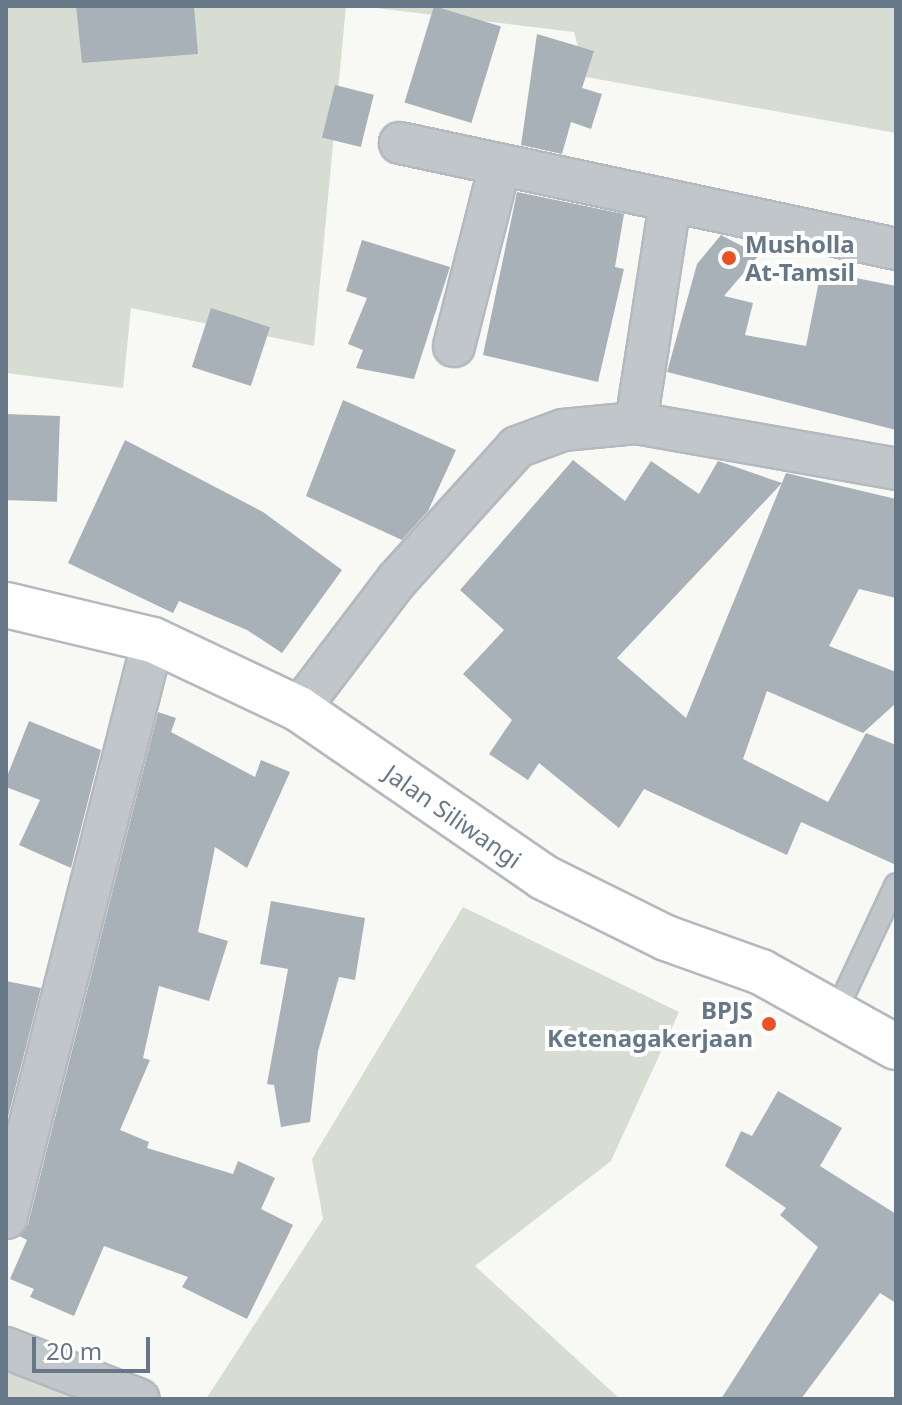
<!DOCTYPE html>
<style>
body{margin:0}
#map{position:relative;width:902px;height:1405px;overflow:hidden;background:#f8f8f5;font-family:"Noto Sans",sans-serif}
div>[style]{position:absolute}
.green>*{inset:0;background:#d8ddd4}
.building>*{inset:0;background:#a8b1b7;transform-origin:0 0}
.roads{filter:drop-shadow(2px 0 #b3b9bf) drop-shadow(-2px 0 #b3b9bf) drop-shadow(0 2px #b3b9bf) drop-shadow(0 -2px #b3b9bf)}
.lane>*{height:20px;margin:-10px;padding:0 10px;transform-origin:10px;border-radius:10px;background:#c1c6ca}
.street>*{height:40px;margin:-20px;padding:0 20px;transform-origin:20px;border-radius:20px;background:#c1c6ca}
.secondary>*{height:44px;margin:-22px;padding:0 22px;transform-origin:22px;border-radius:22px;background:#fff}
.dots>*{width:22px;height:22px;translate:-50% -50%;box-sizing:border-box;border:4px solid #fff;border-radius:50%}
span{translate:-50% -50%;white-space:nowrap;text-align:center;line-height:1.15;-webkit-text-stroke:8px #fff;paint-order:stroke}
.poi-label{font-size:24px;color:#667888;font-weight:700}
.left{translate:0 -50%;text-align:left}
.right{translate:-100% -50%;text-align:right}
.street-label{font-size:24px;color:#667888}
.frame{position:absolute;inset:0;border:8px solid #667888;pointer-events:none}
.scale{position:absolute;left:32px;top:1337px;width:118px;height:36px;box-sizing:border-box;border:4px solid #667888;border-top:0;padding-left:10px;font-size:24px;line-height:28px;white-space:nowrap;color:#667888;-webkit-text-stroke:6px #fff;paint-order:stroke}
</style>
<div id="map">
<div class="green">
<i style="clip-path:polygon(6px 6px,346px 6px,314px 346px,131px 308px,123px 388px,6px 373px)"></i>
<i style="clip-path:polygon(360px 6px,896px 6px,896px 133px,586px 77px,574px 32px)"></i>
<i style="clip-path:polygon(463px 907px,679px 1012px,611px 1161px,475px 1266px,620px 1399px,206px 1399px,323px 1219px,312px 1159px)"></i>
<i style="clip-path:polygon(6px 1366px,100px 1399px,6px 1399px)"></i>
</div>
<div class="building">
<i style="clip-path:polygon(76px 6px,194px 6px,198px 54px,82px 63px)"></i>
<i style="left:434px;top:6px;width:70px;height:101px;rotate:17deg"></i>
<i style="clip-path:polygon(537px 34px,594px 51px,582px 88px,602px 94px,591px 129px,571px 122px,562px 154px,521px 145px)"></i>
<i style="left:335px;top:85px;width:40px;height:54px;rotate:14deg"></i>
<i style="clip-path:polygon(517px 192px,624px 214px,615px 267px,624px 269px,598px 382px,483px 355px)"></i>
<i style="clip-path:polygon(721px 235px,759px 255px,724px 296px,753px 303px,745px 335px,806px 346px,821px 271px,896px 286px,896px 430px,667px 372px,697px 264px)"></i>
<i style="clip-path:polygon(362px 240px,450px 267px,414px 379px,356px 368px,363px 350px,348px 344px,367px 298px,346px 291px)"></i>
<i style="left:211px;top:308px;width:62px;height:62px;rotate:18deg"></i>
<i style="clip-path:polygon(343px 400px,456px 450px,428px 511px,402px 540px,306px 496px)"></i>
<i style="left:6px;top:414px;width:54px;height:86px;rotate:2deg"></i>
<i style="clip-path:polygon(125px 440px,263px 512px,342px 570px,282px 653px,247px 630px,179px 601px,173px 613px,68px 563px)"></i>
<i style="clip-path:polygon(573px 460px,625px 501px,651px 461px,699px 494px,718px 461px,782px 483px,617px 658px,686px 718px,786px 473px,896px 499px,896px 598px,859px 589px,829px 646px,896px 672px,896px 703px,863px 733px,767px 691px,743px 759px,828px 802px,866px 733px,896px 745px,896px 865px,801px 822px,787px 855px,644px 789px,619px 828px,539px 763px,528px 780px,489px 754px,512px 720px,463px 674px,504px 630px,460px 590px)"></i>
<i style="clip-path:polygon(158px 712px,176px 718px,171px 732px,255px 777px,261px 760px,290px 772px,247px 868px,215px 847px,198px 932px,228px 941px,209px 1001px,159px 986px,143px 1058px,150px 1060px,120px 1130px,149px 1142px,147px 1148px,233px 1174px,238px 1161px,275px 1178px,261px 1209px,293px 1225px,247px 1319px,182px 1287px,188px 1277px,104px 1246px,74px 1316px,30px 1297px,34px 1289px,10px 1279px,27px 1240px,19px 1236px,28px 1224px)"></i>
<i style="clip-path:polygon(29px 721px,101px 750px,71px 868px,19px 845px,40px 800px,6px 787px,6px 779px)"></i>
<i style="clip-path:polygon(271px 901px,365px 918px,355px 980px,339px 977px,318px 1051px,310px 1122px,281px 1127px,274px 1085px,267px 1084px,288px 969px,260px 964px)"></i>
<i style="clip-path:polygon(6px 981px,41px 988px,6px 1125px)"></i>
<i style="clip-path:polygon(778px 1091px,842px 1128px,820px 1166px,896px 1214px,896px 1303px,880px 1293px,801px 1399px,721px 1399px,818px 1247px,780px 1215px,786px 1208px,725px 1166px,741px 1131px,752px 1136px)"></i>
</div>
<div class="roads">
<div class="lane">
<i style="left:836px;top:1012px;width:141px;rotate:-64.9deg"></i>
</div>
<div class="street">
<i style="left:400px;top:143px;width:507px;rotate:12.06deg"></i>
<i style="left:454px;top:346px;width:186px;rotate:-75.7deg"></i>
<i style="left:636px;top:423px;width:222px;rotate:-81.2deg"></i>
<i style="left:299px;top:709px;width:162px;rotate:-52.8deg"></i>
<i style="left:397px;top:580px;width:179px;rotate:-47.9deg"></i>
<i style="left:517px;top:447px;width:49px;rotate:-20.3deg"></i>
<i style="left:563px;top:430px;width:73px;rotate:-5.5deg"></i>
<i style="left:636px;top:423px;width:264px;rotate:10deg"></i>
<i style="left:6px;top:1218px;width:596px;rotate:-75.73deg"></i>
<i style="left:6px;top:1348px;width:142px;rotate:21.1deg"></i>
</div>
<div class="secondary">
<i style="left:6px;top:605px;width:151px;rotate:13.4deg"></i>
<i style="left:153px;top:640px;width:161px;rotate:25.3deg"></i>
<i style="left:299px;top:709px;width:296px;rotate:34.5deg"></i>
<i style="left:543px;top:877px;width:137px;rotate:26.4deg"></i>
<i style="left:666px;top:938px;width:101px;rotate:19.7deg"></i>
<i style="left:761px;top:972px;width:154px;rotate:29.1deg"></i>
</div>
</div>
<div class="dots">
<i style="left:729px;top:258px;background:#eb5122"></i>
<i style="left:769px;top:1024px;background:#eb5122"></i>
</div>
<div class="poi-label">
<span class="left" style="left:745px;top:258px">Musholla<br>At-Tamsil</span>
<span class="right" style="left:753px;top:1024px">BPJS<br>Ketenagakerjaan</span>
</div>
<div class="street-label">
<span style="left:453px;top:816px;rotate:35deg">Jalan Siliwangi</span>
</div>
<div class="frame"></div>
<div class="scale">20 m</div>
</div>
